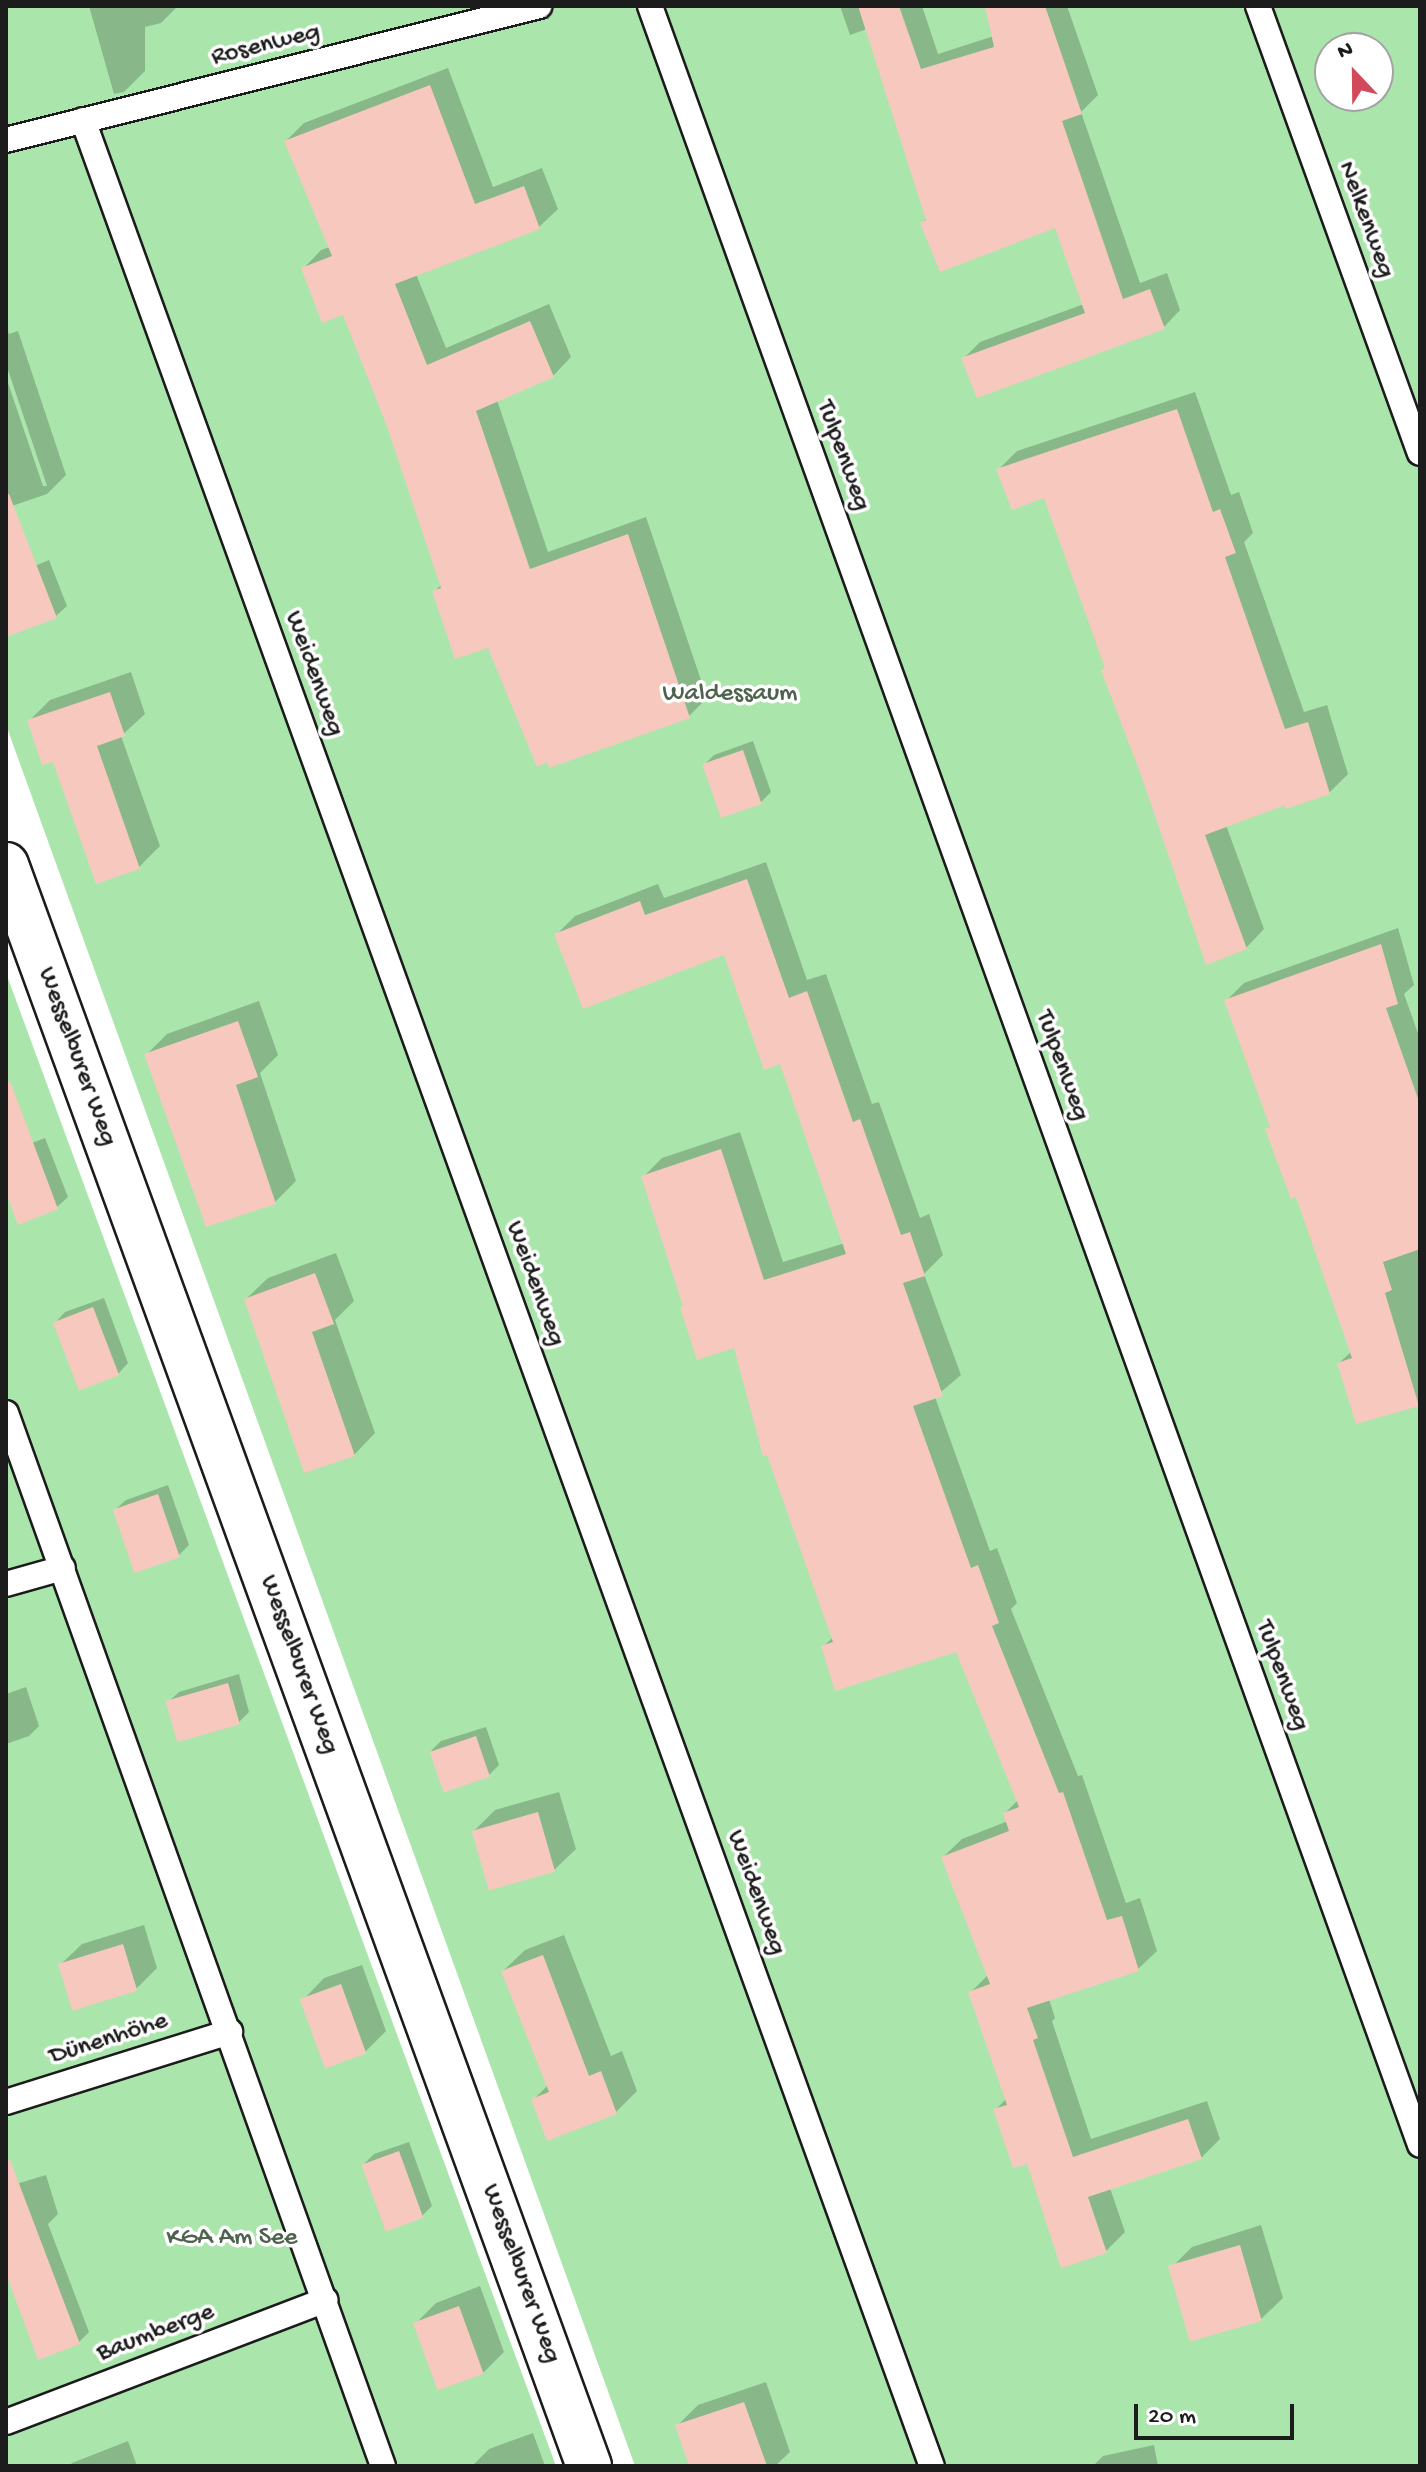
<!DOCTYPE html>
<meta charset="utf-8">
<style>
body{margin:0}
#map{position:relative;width:1426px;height:2472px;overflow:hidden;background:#fff;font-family:"Gochi Hand",sans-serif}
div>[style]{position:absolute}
.green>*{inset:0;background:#aae6ac}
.shadow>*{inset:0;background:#0003}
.building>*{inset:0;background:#f7c8be;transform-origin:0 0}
.roads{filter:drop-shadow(2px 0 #1c1c1c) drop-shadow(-2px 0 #1c1c1c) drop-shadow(0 2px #1c1c1c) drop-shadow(0 -2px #1c1c1c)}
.lane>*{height:24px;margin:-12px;padding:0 12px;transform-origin:12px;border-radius:12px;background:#fff}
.street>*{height:44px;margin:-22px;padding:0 22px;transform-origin:22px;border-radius:22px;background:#fff}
span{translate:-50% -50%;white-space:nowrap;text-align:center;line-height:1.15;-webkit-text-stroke:7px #fff;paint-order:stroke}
.street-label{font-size:26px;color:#1c1c1c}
.park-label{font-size:26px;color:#4e634e}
.frame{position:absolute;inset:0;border:8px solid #1c1c1c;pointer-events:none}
.north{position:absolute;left:1314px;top:32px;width:80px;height:80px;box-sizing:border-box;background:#fff;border:2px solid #a4a4a4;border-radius:50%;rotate:338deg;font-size:22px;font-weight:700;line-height:32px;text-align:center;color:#1c1c1c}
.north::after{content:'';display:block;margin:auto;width:28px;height:36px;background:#d1495b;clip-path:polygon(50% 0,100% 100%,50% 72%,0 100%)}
.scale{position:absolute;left:1134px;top:2404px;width:160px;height:36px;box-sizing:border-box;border:4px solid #1c1c1c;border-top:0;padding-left:10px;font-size:24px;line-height:28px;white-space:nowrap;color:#1c1c1c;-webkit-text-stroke:6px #fff;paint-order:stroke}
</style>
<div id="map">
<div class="green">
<i style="clip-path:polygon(evenodd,6px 6px,1420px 6px,1420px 2466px,635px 2466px,6px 725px,6px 6px,1330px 48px,1378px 48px,1378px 96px,1330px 96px,1330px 48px)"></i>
<i style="clip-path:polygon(6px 973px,556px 2466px,6px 2466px)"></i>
</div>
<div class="shadow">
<i style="clip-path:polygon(89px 6px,178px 6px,161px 23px,145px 27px,145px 71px,124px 92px,114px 94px)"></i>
<i style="clip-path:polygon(840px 6px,922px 6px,938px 54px,994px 36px,987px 6px,1067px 6px,1098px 95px,1081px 112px,1140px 283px,1167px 273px,1180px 310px,1164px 327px,963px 359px,980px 342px,1084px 304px,1057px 225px,922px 223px,927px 218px,867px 29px,850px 35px)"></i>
<i style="clip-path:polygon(448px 68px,493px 187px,542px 168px,558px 209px,539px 227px,416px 274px,446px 348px,549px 304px,571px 357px,553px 376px,497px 400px,548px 552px,646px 517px,707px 698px,689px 716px,548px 760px,489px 645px,434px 592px,442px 584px,388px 424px,344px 312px,303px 269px,321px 250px,330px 247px,286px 141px,304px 123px)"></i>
<i style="clip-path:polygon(6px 326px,9px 334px,18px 331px,66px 475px,47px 494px,6px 508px,6px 377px,43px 486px,47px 486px,6px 364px)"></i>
<i style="clip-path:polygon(1195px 392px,1231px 495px,1239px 492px,1253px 533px,1244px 542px,1304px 712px,1327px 705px,1348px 774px,1329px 793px,1286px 803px,1226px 825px,1264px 929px,1246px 948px,1107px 667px,1046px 495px,999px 469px,1017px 451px)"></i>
<i style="clip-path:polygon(49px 560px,67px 606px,56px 616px,11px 633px,6px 619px,6px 578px)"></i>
<i style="clip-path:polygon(131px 672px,145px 714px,121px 736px,160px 846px,139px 867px,54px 759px,29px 721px,50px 700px)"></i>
<i style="clip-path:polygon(753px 741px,771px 792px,761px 802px,704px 765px,714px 755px)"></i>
<i style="clip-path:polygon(766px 862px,807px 980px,826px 974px,872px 1104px,879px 1102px,920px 1218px,929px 1214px,943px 1255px,924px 1274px,961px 1375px,935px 1397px,990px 1551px,997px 1548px,1017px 1603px,1011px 1609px,1078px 1776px,1082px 1775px,1126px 1903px,1140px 1898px,1157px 1951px,1138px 1969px,1049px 1999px,1055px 2018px,1052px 2021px,1091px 2139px,1207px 2101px,1220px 2139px,1201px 2158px,1110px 2188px,1125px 2232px,1106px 2251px,1028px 2161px,995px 2110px,1007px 2098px,970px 1993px,988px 1975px,943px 1857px,962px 1839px,1008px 1821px,1005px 1813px,1018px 1800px,957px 1650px,823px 1647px,833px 1637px,736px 1346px,685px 1304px,643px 1177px,662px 1158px,740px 1132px,783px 1262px,845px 1243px,781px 1061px,725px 953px,557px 934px,575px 916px,658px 884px,664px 898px)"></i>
<i style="clip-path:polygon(1398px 928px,1414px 985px,1404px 994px,1420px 1039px,1420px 1403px,1357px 1422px,1339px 1363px,1352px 1351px,1297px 1195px,1267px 1129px,1271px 1126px,1226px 1001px,1244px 983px)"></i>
<i style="clip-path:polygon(259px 1001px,278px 1055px,260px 1073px,296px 1181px,275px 1202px,146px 1055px,167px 1034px)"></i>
<i style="clip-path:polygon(45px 1138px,68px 1197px,57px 1207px,6px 1187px,6px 1153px)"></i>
<i style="clip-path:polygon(336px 1253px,354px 1301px,335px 1320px,375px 1433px,354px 1455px,246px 1299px,268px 1278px)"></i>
<i style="clip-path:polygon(104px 1298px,128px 1363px,118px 1374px,55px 1323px,65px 1312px)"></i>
<i style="clip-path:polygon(168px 1485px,189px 1545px,179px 1555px,115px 1510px,126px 1500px)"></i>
<i style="clip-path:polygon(239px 1674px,249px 1712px,239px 1722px,168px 1702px,179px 1692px)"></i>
<i style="clip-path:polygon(26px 1687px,39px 1726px,29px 1736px,6px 1744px,6px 1694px)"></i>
<i style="clip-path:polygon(486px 1727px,499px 1765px,489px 1775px,431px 1751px,441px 1741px)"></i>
<i style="clip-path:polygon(559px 1792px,576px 1849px,554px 1870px,474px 1831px,495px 1810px)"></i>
<i style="clip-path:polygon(144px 1925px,157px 1968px,136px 1989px,60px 1965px,82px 1944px)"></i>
<i style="clip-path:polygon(564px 1935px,611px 2056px,622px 2051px,637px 2091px,616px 2112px,533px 2100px,548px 2085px,503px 1971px,525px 1950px)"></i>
<i style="clip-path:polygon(362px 1965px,386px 2031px,365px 2052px,303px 2000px,324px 1978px)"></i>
<i style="clip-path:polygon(409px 2142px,432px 2206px,422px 2216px,363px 2165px,374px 2154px)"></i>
<i style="clip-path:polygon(46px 2175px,58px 2214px,48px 2224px,89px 2332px,79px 2342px,6px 2269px,6px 2187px)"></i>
<i style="clip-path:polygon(1261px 2225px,1283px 2298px,1261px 2319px,1192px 2340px,1171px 2268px,1192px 2247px)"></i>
<i style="clip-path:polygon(480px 2286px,504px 2352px,483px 2373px,415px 2324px,436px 2303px)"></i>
<i style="clip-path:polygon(766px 2382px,790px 2452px,775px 2466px,691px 2466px,677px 2426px,698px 2405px)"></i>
<i style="clip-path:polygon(533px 2433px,545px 2466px,472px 2466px,489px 2449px)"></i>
<i style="clip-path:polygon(128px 2441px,137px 2466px,69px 2466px,72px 2463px)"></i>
<i style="clip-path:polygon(1154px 2445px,1158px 2466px,1093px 2466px,1103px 2456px)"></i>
</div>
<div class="building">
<i style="clip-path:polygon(858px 6px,899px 6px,921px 69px,994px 47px,985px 6px,1045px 6px,1082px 114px,1062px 121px,1123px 299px,1150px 289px,1165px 329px,977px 398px,961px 358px,1085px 313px,1055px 228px,940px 272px,920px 223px,926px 220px)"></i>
<i style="clip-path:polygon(430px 85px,475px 204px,524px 186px,540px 229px,395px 284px,427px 365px,530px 321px,554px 377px,476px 411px,530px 569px,628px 534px,690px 718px,549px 768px,547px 762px,537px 767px,488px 648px,455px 659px,432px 591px,441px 588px,386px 424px,343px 315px,322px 323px,301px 268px,332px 256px,284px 141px)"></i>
<i style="clip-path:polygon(1177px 409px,1213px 512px,1220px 509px,1236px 553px,1225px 557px,1285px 729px,1308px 722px,1330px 794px,1286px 809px,1285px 805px,1205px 835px,1247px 949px,1206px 965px,1141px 775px,1101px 670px,1105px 668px,1044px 498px,1012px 510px,996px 469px)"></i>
<i style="clip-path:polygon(6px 494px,9px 494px,57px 618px,6px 637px)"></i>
<i style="clip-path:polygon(110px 692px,125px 736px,97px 746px,140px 869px,96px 884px,53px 762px,42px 765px,27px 720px)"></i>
<i style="left:743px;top:750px;width:57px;height:43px;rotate:71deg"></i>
<i style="clip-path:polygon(747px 879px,789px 998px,807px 991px,853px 1122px,860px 1119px,901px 1235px,910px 1232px,925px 1276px,903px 1283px,943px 1396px,913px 1406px,971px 1568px,978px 1565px,999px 1623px,992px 1626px,1059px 1793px,1063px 1792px,1107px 1920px,1122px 1916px,1139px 1971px,1027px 2008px,1038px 2038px,1033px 2040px,1073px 2157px,1188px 2119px,1202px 2159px,1088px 2197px,1107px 2253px,1061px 2268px,1027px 2164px,1013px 2168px,993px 2109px,1007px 2105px,968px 1992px,990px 1984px,941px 1857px,1009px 1831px,1003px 1813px,1019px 1807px,956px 1652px,835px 1691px,821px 1646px,833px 1642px,767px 1455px,763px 1456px,734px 1348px,697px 1360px,680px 1307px,683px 1306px,641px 1176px,721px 1149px,764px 1280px,846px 1254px,780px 1064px,764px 1070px,724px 955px,583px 1009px,554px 934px,640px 901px,645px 915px)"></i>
<i style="clip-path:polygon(1381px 944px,1398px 1004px,1386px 1008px,1420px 1104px,1420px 1249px,1383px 1262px,1392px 1290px,1385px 1293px,1419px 1406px,1356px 1424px,1337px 1363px,1352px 1358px,1296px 1197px,1291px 1199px,1265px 1129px,1270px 1127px,1224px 1000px)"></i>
<i style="clip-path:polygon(238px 1021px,258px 1077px,236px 1085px,276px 1204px,206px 1227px,144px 1054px)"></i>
<i style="clip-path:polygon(10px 1081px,58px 1209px,18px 1225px,6px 1193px,6px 1082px)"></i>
<i style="clip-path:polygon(315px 1273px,334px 1324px,312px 1332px,355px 1456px,304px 1473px,244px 1299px)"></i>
<i style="left:93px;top:1307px;width:73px;height:43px;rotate:69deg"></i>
<i style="left:158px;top:1494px;width:67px;height:48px;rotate:71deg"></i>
<i style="left:228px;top:1683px;width:43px;height:65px;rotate:74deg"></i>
<i style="left:476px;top:1736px;width:43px;height:49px;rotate:71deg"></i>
<i style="left:538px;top:1812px;width:62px;height:69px;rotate:74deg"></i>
<i style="left:123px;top:1944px;width:49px;height:68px;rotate:73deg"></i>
<i style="clip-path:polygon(543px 1955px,589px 2076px,601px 2071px,617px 2114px,547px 2141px,531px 2099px,549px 2092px,501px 1971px)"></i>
<i style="left:341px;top:1984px;width:74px;height:44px;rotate:70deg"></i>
<i style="left:399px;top:2151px;width:71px;height:40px;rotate:70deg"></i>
<i style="clip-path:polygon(6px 2160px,10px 2160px,80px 2344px,38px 2360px,6px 2274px)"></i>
<i style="left:1240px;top:2245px;width:79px;height:75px;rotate:74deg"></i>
<i style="left:459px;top:2306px;width:72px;height:49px;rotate:70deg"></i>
<i style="clip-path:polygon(744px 2402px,767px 2466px,689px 2466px,675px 2425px)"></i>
</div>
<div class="roads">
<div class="lane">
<i style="left:650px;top:6px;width:2273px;rotate:70.2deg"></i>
<i style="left:1258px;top:6px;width:475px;rotate:70.1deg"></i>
<i style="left:83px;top:120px;width:2495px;rotate:70.11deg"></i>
<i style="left:6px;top:140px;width:550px;rotate:-14.11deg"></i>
<i style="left:6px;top:1413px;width:1118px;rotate:70.3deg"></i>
<i style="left:6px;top:1584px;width:59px;rotate:-15.7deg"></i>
<i style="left:6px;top:2102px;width:235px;rotate:-17.4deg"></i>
<i style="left:6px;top:2422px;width:342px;rotate:-20.9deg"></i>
</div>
<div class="street">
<i style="left:6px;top:865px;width:1704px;rotate:69.99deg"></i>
</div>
</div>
<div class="street-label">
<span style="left:266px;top:46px;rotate:-14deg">Rosenweg</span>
<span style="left:1365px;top:220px;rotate:70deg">Nelkenweg</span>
<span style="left:842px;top:456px;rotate:70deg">Tulpenweg</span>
<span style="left:313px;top:674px;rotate:70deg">Weidenweg</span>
<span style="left:76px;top:1057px;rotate:70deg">Wesselburer Weg</span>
<span style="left:1061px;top:1066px;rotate:70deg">Tulpenweg</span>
<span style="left:534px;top:1284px;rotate:70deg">Weidenweg</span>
<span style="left:298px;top:1665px;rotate:70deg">Wesselburer Weg</span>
<span style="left:1281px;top:1676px;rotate:70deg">Tulpenweg</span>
<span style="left:755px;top:1893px;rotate:70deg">Weidenweg</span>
<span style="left:109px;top:2040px;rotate:-18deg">Dünenhöhe</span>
<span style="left:520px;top:2274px;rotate:70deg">Wesselburer Weg</span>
<span style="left:156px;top:2334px;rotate:-21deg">Baumberge</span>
</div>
<div class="park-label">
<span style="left:730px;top:695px">Waldessaum</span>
<span style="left:232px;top:2239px">KGA Am See</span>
</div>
<div class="frame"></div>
<div class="north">N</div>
<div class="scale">20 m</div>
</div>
